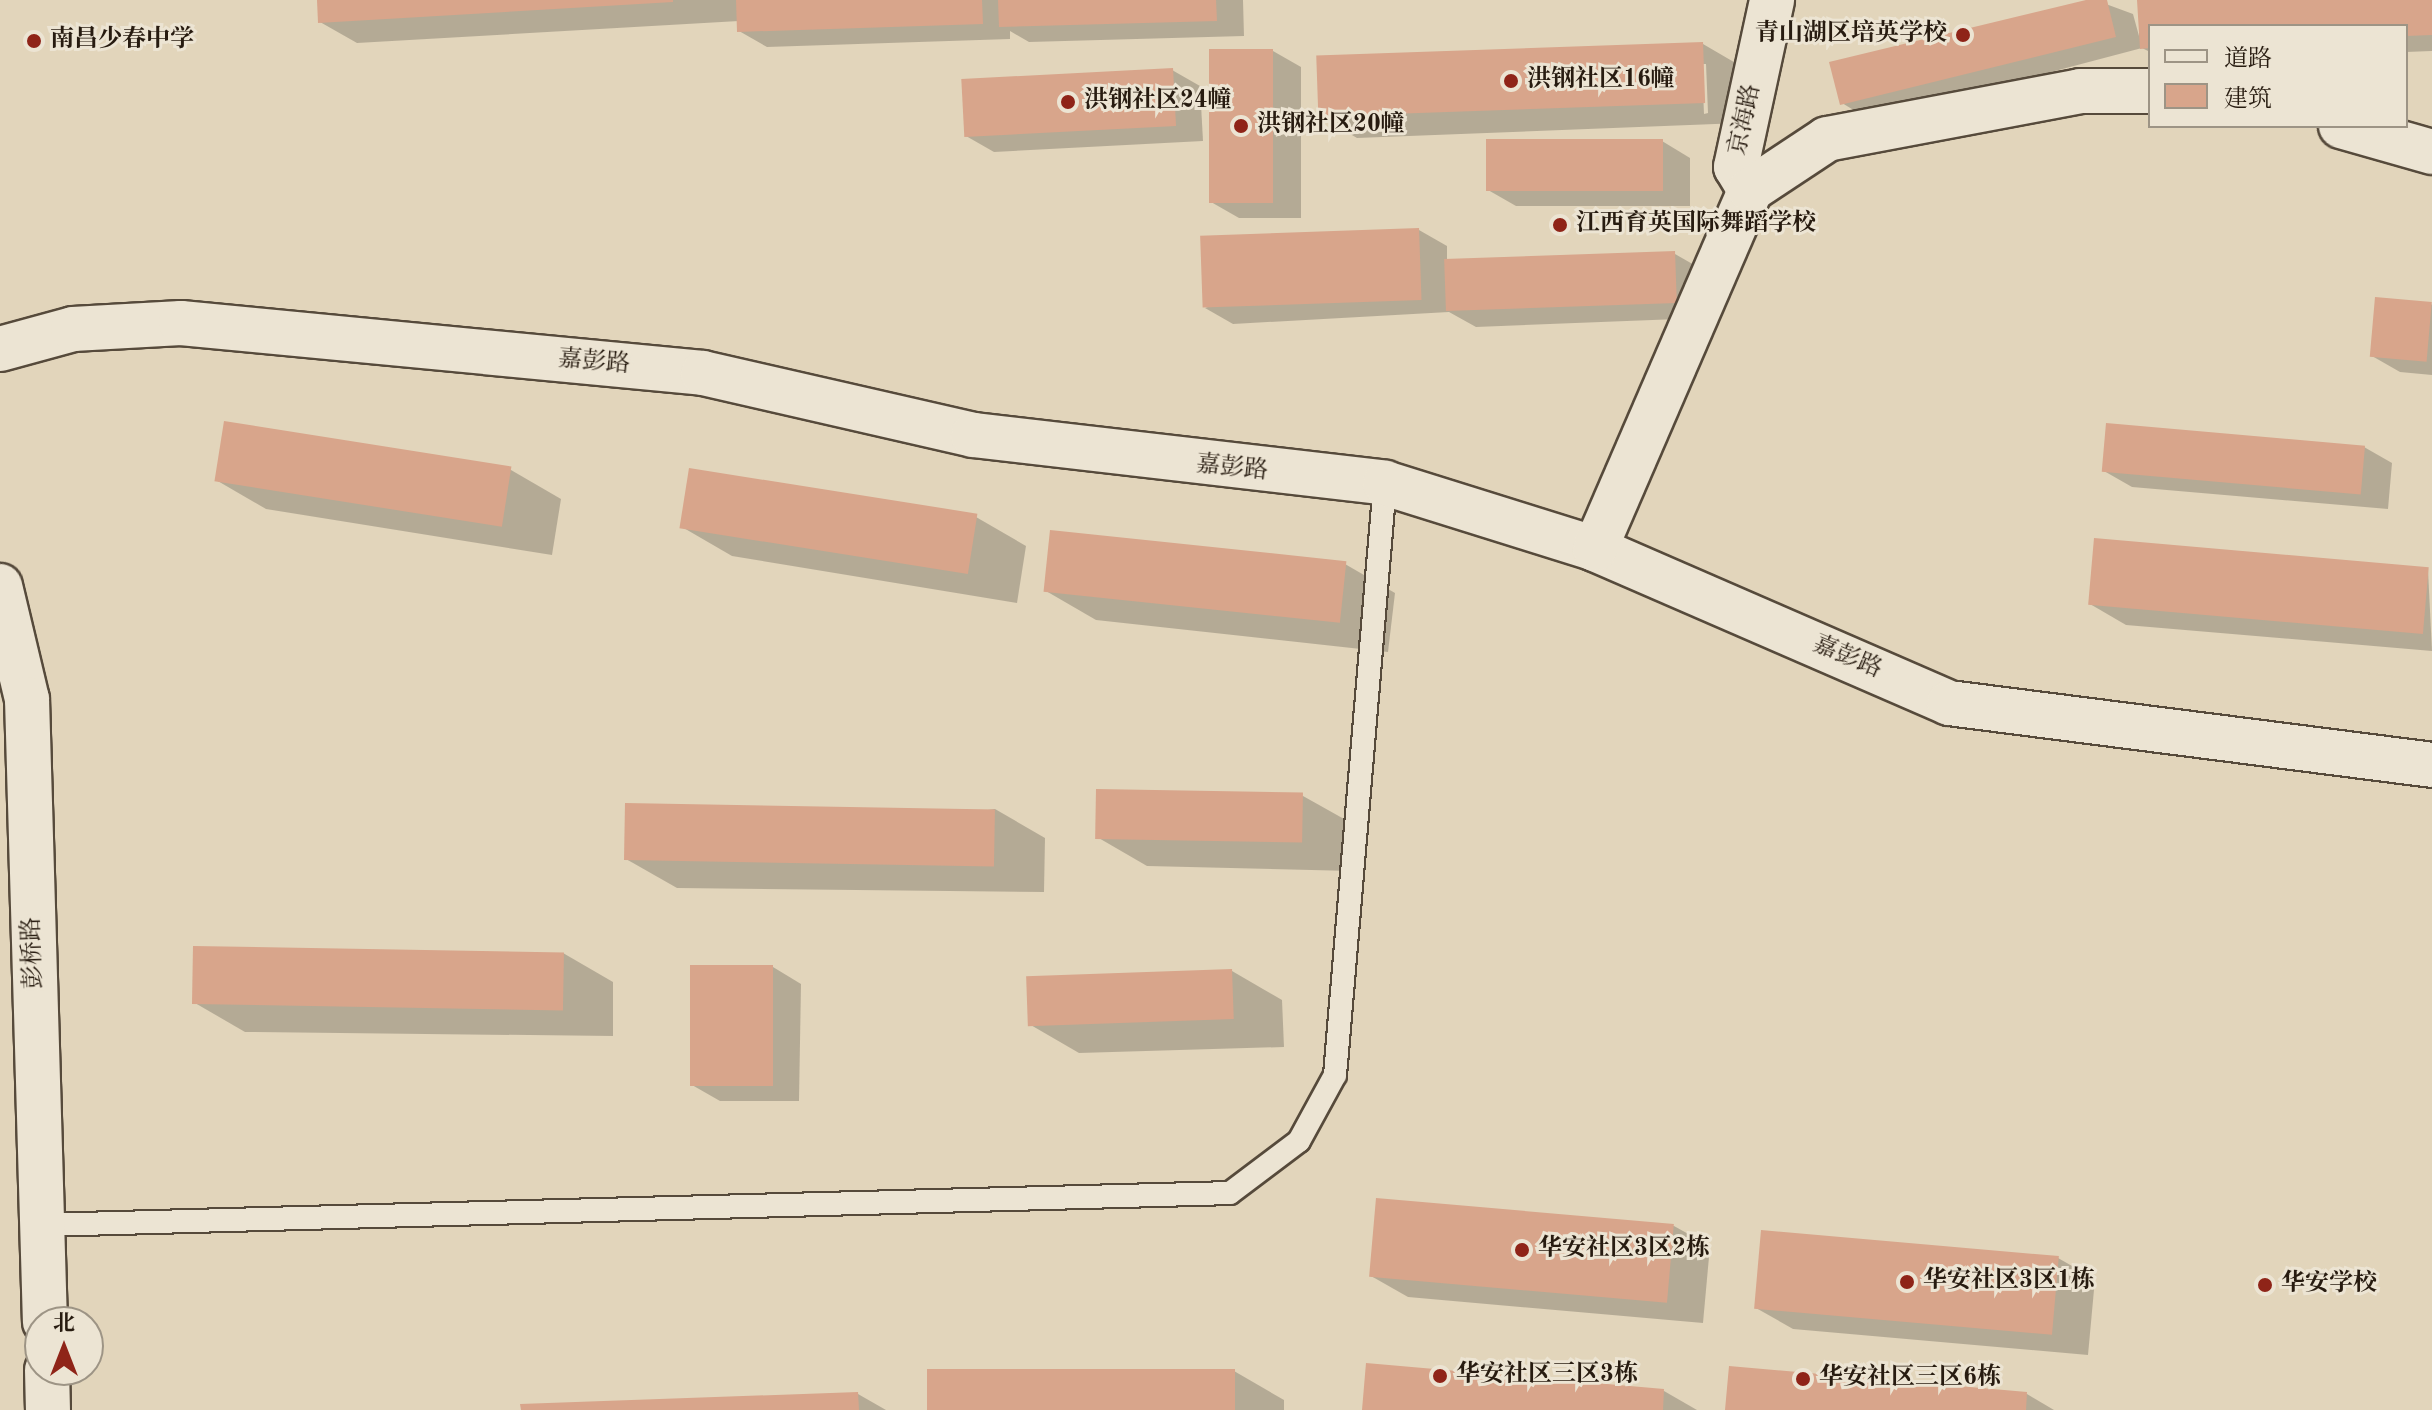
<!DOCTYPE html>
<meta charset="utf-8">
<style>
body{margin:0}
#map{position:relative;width:2432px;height:1410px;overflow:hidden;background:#e2d5bb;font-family:"Old Standard TT","Noto Serif SC",serif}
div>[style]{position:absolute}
.shadow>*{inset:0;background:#0003}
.building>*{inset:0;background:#d8a58b;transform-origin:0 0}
.roads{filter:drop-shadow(2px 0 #564a3b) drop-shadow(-2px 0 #564a3b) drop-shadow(0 2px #564a3b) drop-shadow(0 -2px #564a3b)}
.service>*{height:22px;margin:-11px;padding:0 11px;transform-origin:11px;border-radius:11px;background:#ece4d3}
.minor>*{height:44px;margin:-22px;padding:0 22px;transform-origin:22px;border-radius:22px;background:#ece4d3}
.dots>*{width:22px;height:22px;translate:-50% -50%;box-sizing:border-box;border:4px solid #ece4d3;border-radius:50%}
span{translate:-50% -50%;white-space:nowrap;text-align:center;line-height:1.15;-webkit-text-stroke:6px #ece4d3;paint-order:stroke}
.poi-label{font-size:24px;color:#271b10;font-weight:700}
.right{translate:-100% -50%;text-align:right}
.left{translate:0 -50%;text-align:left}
.street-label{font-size:24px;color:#271b10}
.legend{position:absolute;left:2148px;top:24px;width:260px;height:104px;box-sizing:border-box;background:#ece4d3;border:2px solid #9d9485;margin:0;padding:10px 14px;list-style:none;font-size:24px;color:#271b10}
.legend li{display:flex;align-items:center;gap:16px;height:40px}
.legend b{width:40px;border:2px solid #9d9485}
.north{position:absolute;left:24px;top:1306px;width:80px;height:80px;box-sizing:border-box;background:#ece4d3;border:2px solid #9d9485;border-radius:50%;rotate:0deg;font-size:22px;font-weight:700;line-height:32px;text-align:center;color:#271b10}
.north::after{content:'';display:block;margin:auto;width:28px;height:36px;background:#8f2418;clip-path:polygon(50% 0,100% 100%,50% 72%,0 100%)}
</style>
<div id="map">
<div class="shadow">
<i style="clip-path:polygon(319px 0,1243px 0,1244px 36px,1029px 42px,1010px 31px,1010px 39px,767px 47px,739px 31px,739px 21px,357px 43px,320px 22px)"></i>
<i style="clip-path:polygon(2095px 0,2133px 14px,2139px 36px,2139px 0,2432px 0,2432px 51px,2406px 52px,2406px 26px,2150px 26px,2150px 52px,2142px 48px,1870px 120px,1842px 103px)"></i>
<i style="clip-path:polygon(evenodd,1703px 44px,1739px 65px,1741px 123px,1357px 138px,1321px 117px,1703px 44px,1702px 64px,1706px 64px,1708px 113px,1704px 114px,1702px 64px)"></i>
<i style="clip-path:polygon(1273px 51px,1301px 67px,1301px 218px,1239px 218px,1211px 202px)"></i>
<i style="clip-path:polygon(1172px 70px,1200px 86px,1203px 141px,994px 152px,966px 136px)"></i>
<i style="clip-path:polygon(1662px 141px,1690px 158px,1690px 206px,1516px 206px,1488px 190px)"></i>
<i style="clip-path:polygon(1419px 230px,1447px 246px,1447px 262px,1675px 254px,1703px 270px,1704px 318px,1476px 327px,1449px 312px,1233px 324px,1205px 308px)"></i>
<i style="clip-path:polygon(2432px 304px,2432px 375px,2400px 372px,2372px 356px)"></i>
<i style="clip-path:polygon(225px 424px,511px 470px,561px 499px,552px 555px,266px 509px,216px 480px)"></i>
<i style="clip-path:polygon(2364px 447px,2392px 463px,2388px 509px,2132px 487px,2104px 471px)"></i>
<i style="clip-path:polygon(976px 517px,1026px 546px,1017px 603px,732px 556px,682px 527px)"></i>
<i style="clip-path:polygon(1345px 564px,1395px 593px,1388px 652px,1096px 620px,1046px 591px)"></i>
<i style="clip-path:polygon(2428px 570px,2432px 651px,2126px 625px,2090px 604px)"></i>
<i style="clip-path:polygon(1303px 796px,1353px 824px,1352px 871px,1147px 866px,1097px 837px)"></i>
<i style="clip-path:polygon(995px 809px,1045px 838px,1044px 892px,677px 888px,626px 859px)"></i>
<i style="clip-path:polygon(563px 953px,613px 982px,613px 1036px,245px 1032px,195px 1003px)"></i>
<i style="clip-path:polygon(773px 967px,801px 984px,799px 1101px,720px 1101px,692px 1085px)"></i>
<i style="clip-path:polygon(1232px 971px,1282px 1000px,1284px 1047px,1079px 1053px,1029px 1024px)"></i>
<i style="clip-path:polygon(1674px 1226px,1710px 1246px,1703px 1323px,1408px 1297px,1371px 1276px)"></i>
<i style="clip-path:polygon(2058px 1258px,2095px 1279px,2088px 1355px,1793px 1329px,1756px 1308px)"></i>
<i style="clip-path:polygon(1234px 1371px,1284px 1400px,1284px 1410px,929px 1410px)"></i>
<i style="clip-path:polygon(1664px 1391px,1697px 1410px,1364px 1410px)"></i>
<i style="clip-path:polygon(858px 1394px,886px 1410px,523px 1410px)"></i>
<i style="clip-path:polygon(2027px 1394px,2054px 1410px,1727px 1410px)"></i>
</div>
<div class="building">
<i style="clip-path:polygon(317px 0,673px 0,673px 2px,318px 23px)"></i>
<i style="clip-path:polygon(736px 0,982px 0,983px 24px,737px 32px)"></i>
<i style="clip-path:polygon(998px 0,1216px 0,1217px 21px,999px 27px)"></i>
<i style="clip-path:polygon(2086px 0,2107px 0,2116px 37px,1840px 105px,1829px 62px)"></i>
<i style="clip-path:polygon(2137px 0,2432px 0,2432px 35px,2406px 36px,2406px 26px,2150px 26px,2150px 48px,2140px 49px)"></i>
<i style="left:1703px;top:42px;width:61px;height:387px;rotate:88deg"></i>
<i style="left:1209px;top:49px;width:64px;height:154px"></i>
<i style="left:1173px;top:68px;width:58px;height:212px;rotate:87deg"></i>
<i style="left:1486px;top:139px;width:177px;height:52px"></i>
<i style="left:1419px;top:228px;width:72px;height:219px;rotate:88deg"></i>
<i style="left:1675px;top:251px;width:52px;height:231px;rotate:88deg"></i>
<i style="left:2375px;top:297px;width:57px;height:60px;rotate:5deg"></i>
<i style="left:224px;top:421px;width:291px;height:61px;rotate:9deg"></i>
<i style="left:2106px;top:423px;width:260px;height:49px;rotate:5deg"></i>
<i style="left:689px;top:468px;width:292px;height:61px;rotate:9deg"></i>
<i style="left:1050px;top:530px;width:298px;height:62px;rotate:6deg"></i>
<i style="left:2094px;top:538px;width:336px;height:67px;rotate:5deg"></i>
<i style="left:1096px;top:789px;width:207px;height:50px;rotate:1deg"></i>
<i style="left:625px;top:803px;width:370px;height:57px;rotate:1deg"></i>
<i style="left:193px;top:946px;width:371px;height:58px;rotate:1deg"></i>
<i style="left:690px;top:965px;width:83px;height:121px"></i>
<i style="left:1232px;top:969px;width:50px;height:206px;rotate:88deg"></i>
<i style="left:1376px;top:1198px;width:299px;height:79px;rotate:5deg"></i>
<i style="left:1761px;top:1230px;width:299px;height:79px;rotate:5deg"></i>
<i style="clip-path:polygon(1366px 1363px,1664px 1389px,1663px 1410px,1362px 1410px)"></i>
<i style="clip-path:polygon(1729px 1366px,2027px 1392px,2026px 1410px,1725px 1410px)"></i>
<i style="left:1235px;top:1369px;width:41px;height:308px;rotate:90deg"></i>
<i style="clip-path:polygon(858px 1392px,859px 1410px,521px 1410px,520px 1404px)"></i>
</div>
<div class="roads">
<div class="service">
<i style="left:42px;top:1225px;width:1188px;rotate:-1.54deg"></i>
<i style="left:1230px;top:1193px;width:86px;rotate:-37deg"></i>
<i style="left:1299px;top:1141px;width:75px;rotate:-61.4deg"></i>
<i style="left:1335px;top:1075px;width:594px;rotate:-85.17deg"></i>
</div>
<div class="minor">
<i style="left:2341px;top:126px;width:95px;rotate:15.9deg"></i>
<i style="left:1750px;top:190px;width:27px;rotate:-121deg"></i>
<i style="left:1736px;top:167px;width:171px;rotate:-77.8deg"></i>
<i style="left:0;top:349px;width:76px;rotate:-15.3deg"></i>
<i style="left:73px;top:329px;width:108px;rotate:-3.2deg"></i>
<i style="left:181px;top:323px;width:524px;rotate:5.47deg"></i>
<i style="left:703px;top:373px;width:277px;rotate:12.9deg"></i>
<i style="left:973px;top:435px;width:415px;rotate:6.6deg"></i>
<i style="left:1385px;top:483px;width:220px;rotate:17.4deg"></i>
<i style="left:1595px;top:549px;width:386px;rotate:23.5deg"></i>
<i style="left:1949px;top:703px;width:487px;rotate:7.3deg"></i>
<i style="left:1595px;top:549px;width:391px;rotate:-66.6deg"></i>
<i style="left:1750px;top:190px;width:92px;rotate:-33.5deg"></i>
<i style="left:1827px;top:139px;width:258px;rotate:-10.7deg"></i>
<i style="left:2080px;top:91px;width:70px"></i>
<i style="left:0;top:586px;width:116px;rotate:76.6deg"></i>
<i style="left:27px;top:699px;width:623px;rotate:88.35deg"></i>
<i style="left:47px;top:1370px;width:40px;rotate:88.6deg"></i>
</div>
</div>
<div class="dots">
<i style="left:1963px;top:35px;background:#8f2418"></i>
<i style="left:34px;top:41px;background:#8f2418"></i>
<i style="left:1511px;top:81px;background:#8f2418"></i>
<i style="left:1068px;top:102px;background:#8f2418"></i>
<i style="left:1241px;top:126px;background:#8f2418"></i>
<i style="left:1560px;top:225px;background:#8f2418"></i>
<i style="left:1522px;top:1250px;background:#8f2418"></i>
<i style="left:1907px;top:1282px;background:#8f2418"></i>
<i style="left:2265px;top:1285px;background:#8f2418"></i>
<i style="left:1440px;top:1376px;background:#8f2418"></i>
<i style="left:1803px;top:1379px;background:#8f2418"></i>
</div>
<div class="poi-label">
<span class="right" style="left:1947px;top:35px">青山湖区培英学校</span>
<span class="left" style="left:50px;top:41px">南昌少春中学</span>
<span class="left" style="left:1527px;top:81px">洪钢社区16幢</span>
<span class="left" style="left:1084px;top:102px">洪钢社区24幢</span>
<span class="left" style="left:1257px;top:126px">洪钢社区20幢</span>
<span class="left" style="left:1576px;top:225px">江西育英国际舞蹈学校</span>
<span class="left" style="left:1538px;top:1250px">华安社区3区2栋</span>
<span class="left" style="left:1923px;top:1282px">华安社区3区1栋</span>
<span class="left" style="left:2281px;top:1285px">华安学校</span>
<span class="left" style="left:1456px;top:1376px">华安社区三区3栋</span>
<span class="left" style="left:1819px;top:1379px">华安社区三区6栋</span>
</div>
<div class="street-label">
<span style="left:1746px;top:120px;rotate:-78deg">京海路</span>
<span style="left:594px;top:363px;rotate:5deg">嘉彭路</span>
<span style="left:1232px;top:469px;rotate:6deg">嘉彭路</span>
<span style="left:1847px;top:658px;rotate:23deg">嘉彭路</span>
<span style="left:34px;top:953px;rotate:-92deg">彭桥路</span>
</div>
<ul class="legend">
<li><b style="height:10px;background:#ece4d3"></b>道路</li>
<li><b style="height:22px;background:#d8a58b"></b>建筑</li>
</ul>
<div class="north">北</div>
</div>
